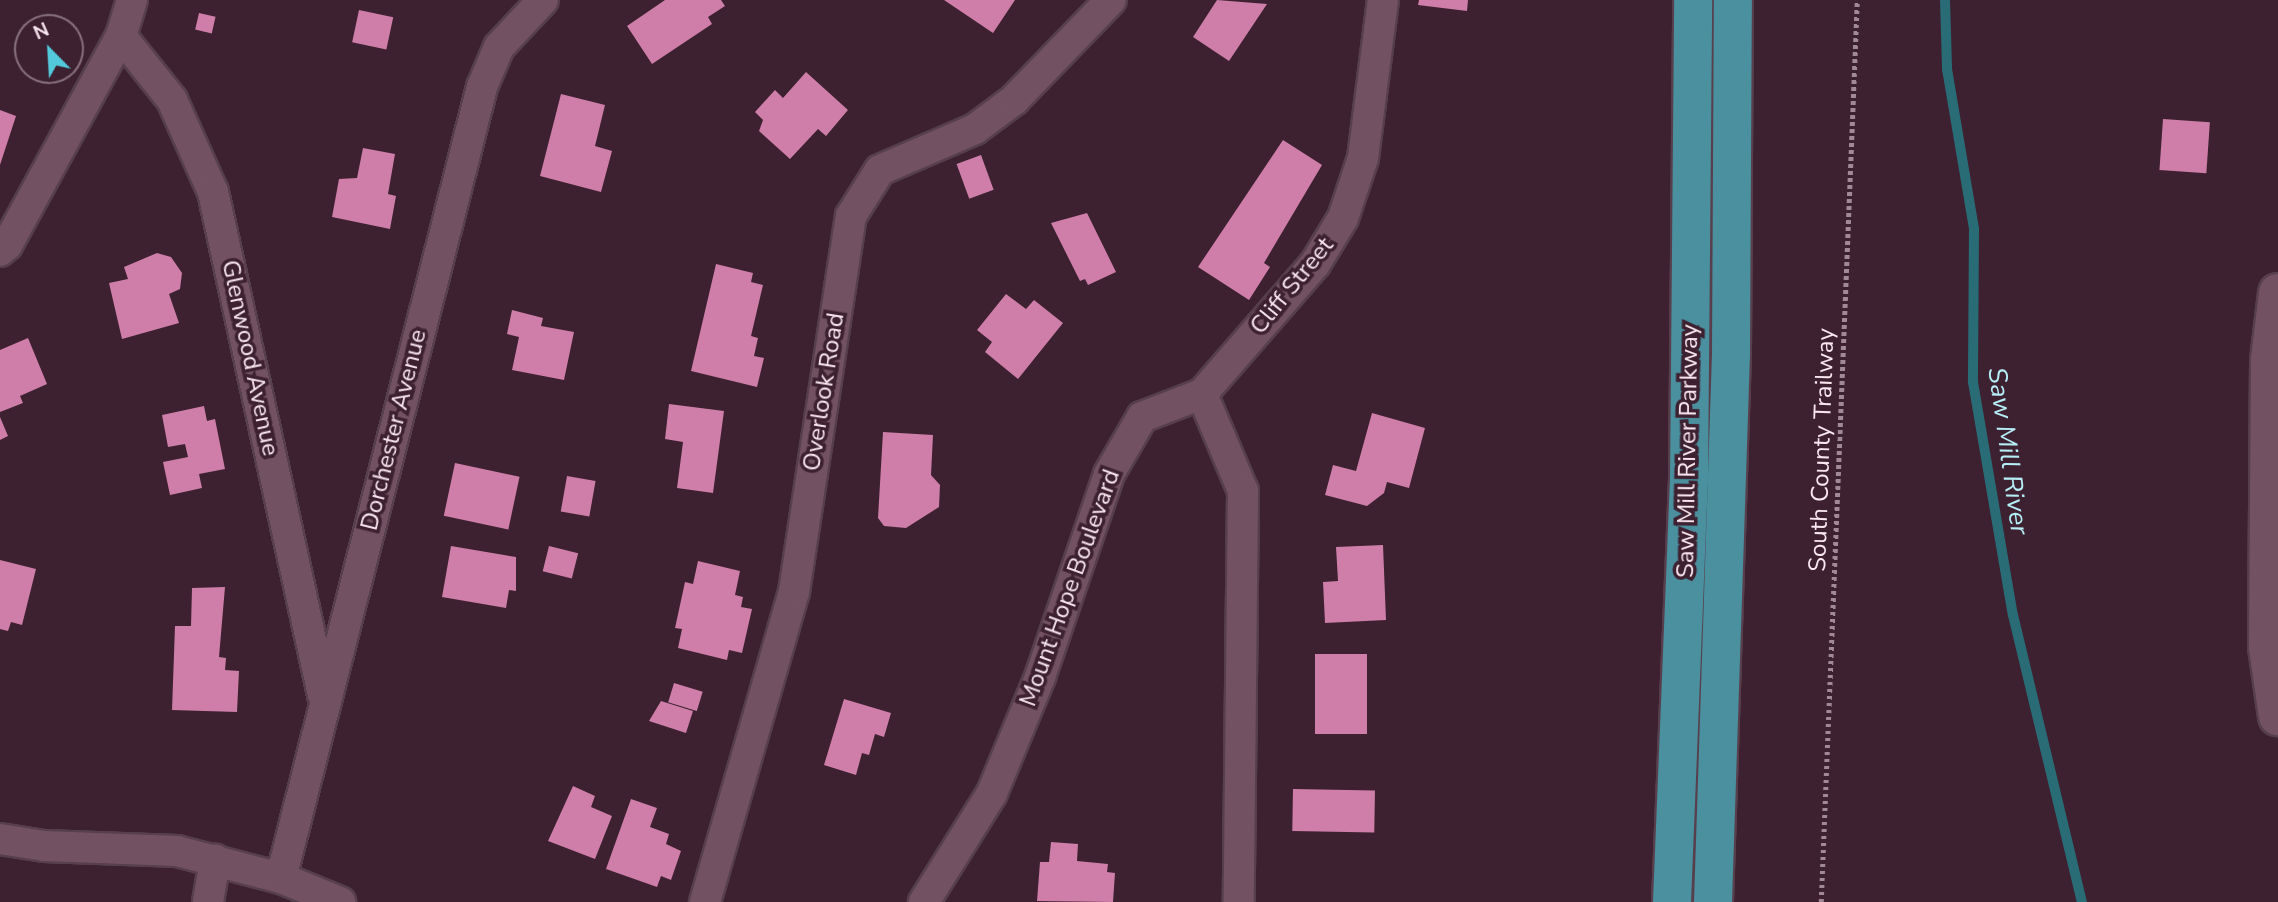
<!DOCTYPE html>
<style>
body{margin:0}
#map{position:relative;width:2278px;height:902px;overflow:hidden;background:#3d2130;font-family:"Nunito Sans",sans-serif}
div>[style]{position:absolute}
.stream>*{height:10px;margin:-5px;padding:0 5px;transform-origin:5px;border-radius:5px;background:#296c76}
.building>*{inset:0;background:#ce7ea8;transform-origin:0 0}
.path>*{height:4.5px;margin-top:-2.25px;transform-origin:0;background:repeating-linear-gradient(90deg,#a18a95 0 3.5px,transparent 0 7px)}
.roads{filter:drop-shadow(2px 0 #573f4c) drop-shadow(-2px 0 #573f4c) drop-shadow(0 2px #573f4c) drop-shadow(0 -2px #573f4c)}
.minor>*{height:30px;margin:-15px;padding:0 15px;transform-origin:15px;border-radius:15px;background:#725262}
.secondary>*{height:38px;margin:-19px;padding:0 19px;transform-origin:19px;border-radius:19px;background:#725262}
.trunk>*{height:38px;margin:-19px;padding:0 19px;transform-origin:19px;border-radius:19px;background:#4a909f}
span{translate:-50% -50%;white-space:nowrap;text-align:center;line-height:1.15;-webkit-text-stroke:7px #3d2130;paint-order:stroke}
.street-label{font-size:24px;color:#fae7f0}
.water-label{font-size:26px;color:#b6eef7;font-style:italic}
.north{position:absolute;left:14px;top:14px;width:70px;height:70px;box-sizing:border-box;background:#3d2130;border:2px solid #89707d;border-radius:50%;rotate:336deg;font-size:19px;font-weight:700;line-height:28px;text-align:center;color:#fae7f0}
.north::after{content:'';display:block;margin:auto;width:24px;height:32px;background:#53cadc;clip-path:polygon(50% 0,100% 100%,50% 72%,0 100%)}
</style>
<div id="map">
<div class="stream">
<i style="left:1945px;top:0;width:69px;rotate:88.3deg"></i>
<i style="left:1947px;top:69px;width:162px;rotate:80.4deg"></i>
<i style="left:1974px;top:229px;width:153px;rotate:90.4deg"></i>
<i style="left:1973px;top:382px;width:236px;rotate:80.3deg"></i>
<i style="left:2013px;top:615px;width:295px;rotate:76.5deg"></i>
</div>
<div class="building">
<i style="clip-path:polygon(665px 0,721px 0,725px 6px,708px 17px,712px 24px,652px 64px,627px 26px)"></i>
<i style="clip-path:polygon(944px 0,1015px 0,993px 33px)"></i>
<i style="clip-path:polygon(1217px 0,1267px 4px,1229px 61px,1193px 37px)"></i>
<i style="clip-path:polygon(1419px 0,1468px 0,1467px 11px,1418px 5px)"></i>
<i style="left:359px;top:10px;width:35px;height:33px;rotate:12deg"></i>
<i style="left:199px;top:13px;width:17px;height:17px;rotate:13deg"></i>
<i style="clip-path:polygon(806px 72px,848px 110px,826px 136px,818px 129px,790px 159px,759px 131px,763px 120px,755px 112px,775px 90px,783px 98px)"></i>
<i style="clip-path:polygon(561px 94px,605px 105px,595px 146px,612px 151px,601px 192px,540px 176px)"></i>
<i style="clip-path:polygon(0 110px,16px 116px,0 165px)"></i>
<i style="left:2163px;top:119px;width:47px;height:51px;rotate:4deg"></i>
<i style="clip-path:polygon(1283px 140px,1322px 165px,1264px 263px,1270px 267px,1249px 300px,1198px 267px)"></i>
<i style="clip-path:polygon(363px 148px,395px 154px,388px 194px,396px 196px,390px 229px,332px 217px,339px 179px,357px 178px)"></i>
<i style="left:981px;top:155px;width:37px;height:26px;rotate:70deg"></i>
<i style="clip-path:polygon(1087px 213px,1116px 272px,1088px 285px,1085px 279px,1080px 281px,1051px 223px)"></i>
<i style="clip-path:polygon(157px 253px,171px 257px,182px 273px,180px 289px,169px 294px,179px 323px,122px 339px,109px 283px,128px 279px,124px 267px)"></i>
<i style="clip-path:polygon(716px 264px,753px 273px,751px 282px,763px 285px,751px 336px,758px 338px,754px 356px,764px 358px,757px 387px,691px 371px)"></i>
<i style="clip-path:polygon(1006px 294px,1026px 309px,1034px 300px,1063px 323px,1018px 379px,985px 352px,992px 342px,977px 330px)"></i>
<i style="clip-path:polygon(512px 310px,543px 318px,541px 326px,574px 332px,564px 380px,512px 370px,519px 337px,507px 334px)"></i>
<i style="clip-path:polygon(28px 338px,47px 384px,20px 396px,23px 403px,0 412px,0 350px)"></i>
<i style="clip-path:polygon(669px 404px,724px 411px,713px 493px,677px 488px,683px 442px,665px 439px)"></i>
<i style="clip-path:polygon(204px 406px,207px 421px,215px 419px,225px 469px,199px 474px,202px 488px,170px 495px,163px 462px,188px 457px,185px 444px,168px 447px,162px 415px)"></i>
<i style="clip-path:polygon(1372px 413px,1425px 428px,1409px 488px,1387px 482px,1384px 493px,1367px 506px,1325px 495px,1333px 465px,1356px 471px)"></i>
<i style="clip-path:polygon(0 417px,8px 436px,0 440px)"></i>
<i style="clip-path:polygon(883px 432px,933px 435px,931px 475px,940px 485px,939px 507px,906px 528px,884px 526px,878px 518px)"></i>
<i style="left:455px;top:463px;width:66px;height:54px;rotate:12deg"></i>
<i style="left:567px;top:476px;width:29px;height:36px;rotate:10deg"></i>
<i style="clip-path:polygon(1383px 545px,1386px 620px,1325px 623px,1323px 582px,1338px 581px,1336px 547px)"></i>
<i style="clip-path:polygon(451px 546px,516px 557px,516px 591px,509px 590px,506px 608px,442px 597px)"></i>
<i style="left:549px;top:546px;width:30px;height:26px;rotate:14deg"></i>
<i style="clip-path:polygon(0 560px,36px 569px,22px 625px,11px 622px,8px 631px,0 629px)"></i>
<i style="clip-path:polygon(698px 561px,740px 571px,735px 595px,743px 597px,741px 607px,752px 609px,742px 653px,729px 650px,727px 660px,678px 648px,682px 629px,675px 628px,685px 582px,693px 584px)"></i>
<i style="clip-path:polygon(225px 587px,219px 657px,226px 658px,225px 670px,239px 671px,237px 712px,172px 710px,175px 626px,191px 626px,192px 588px)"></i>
<i style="left:1315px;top:654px;width:52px;height:80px"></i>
<i style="left:674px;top:683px;width:30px;height:20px;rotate:17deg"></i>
<i style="clip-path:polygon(844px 699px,891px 713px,884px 737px,875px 734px,869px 755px,862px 753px,856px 775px,824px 765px)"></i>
<i style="clip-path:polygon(661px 701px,693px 711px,686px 733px,649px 721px)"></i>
<i style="clip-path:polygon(573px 786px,595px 796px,591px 807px,612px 816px,595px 859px,548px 841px)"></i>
<i style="left:1293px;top:789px;width:82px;height:42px;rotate:1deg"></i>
<i style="clip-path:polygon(631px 799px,657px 808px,650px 827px,669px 834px,666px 844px,681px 851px,671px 880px,661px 876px,657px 887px,606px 869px)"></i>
<i style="clip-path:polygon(1051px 842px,1078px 844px,1077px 861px,1108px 864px,1107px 872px,1115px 873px,1113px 902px,1037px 901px,1040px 862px,1049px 862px)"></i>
</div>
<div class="path">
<i style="left:1821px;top:902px;width:903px;rotate:-87.71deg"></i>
</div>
<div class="roads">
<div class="minor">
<i style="left:121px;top:36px;width:82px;rotate:51.4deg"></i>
<i style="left:172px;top:100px;width:101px;rotate:66deg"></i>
<i style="left:213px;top:192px;width:515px;rotate:77.66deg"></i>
<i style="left:0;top:251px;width:9px;rotate:-41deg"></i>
<i style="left:7px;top:245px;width:238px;rotate:-61.4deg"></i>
<i style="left:121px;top:36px;width:38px;rotate:-73deg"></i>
<i style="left:1202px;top:394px;width:172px;rotate:-49deg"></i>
<i style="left:1315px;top:264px;width:54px;rotate:-58.7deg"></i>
<i style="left:1343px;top:218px;width:63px;rotate:-71.6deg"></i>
<i style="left:1363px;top:158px;width:159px;rotate:-82.8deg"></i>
<i style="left:0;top:839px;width:45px;rotate:9deg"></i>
<i style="left:44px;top:846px;width:133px;rotate:2.2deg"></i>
<i style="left:177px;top:851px;width:107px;rotate:14.6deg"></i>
<i style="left:281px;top:878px;width:64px;rotate:22.1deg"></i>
<i style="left:281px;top:878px;width:816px;rotate:-75.74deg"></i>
<i style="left:482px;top:87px;width:43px;rotate:-67deg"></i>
<i style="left:499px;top:47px;width:64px;rotate:-46.9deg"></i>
<i style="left:208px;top:902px;width:43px;rotate:-80.5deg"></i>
<i style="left:705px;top:902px;width:323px;rotate:-74deg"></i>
<i style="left:794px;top:592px;width:380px;rotate:-81.4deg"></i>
<i style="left:851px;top:216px;width:54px;rotate:-57.8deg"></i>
<i style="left:880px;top:170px;width:103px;rotate:-23.3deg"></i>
<i style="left:975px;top:129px;width:49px;rotate:-36.6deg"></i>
<i style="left:1014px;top:100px;width:139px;rotate:-45.9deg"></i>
<i style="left:924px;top:902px;width:128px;rotate:-58deg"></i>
<i style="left:992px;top:793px;width:126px;rotate:-67.5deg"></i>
<i style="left:1040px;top:677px;width:214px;rotate:-71.2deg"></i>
<i style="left:1109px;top:474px;width:66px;rotate:-59.9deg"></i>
<i style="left:1142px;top:417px;width:64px;rotate:-21deg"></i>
<i style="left:1202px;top:394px;width:105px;rotate:67.1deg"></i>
<i style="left:1243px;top:491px;width:411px;rotate:90.6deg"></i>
</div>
<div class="secondary">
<i style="left:2278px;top:293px;width:67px;rotate:96.8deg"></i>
<i style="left:2270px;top:360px;width:287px;rotate:90.4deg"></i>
<i style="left:2268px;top:647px;width:70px;rotate:81.8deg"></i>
</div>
<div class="trunk">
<i style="left:1672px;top:902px;width:422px;rotate:-87.7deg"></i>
<i style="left:1689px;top:480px;width:480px;rotate:-89.5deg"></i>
<i style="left:1713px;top:902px;width:548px;rotate:-88.12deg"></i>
<i style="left:1731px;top:354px;width:354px;rotate:-89.7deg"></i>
</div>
</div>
<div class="street-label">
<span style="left:1292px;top:286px;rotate:-51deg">Cliff Street</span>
<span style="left:250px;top:358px;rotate:78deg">Glenwood Avenue</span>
<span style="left:824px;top:392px;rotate:-81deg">Overlook Road</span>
<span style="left:394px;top:430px;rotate:-76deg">Dorchester Avenue</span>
<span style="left:1822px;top:450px;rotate:-88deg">South County Trailway</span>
<span style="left:1688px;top:451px;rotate:-89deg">Saw Mill River Parkway</span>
<span style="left:1070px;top:588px;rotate:-70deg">Mount Hope Boulevard</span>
</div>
<div class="water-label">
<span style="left:2008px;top:451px;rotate:82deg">Saw Mill River</span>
</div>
<div class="north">N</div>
</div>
